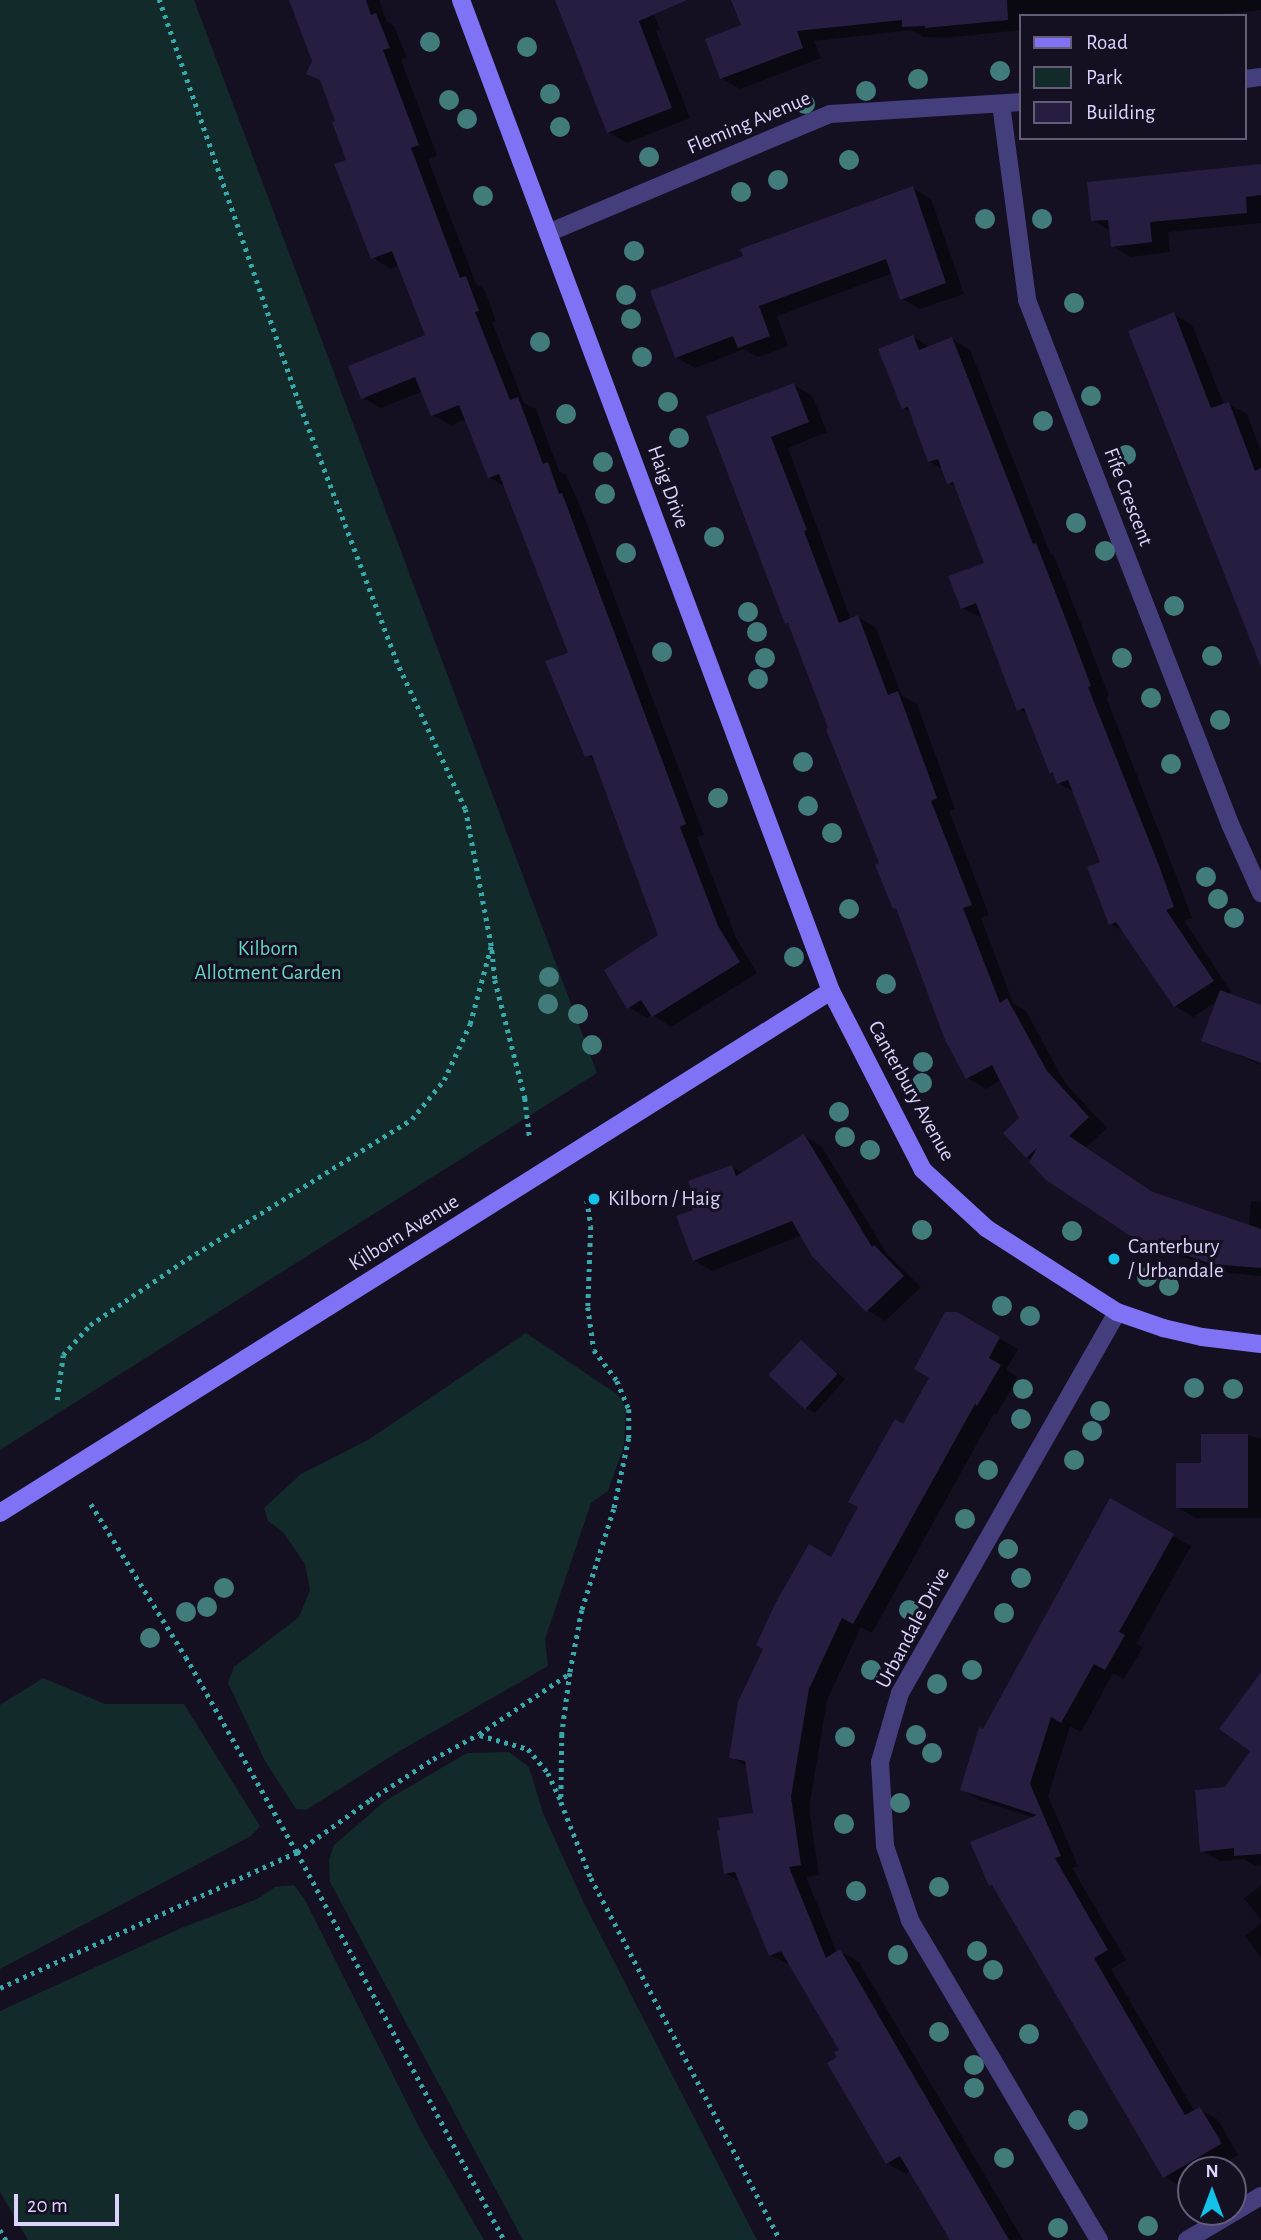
<!DOCTYPE html>
<style>
body{margin:0}
#map{position:relative;width:1261px;height:2240px;overflow:hidden;background:#140f21;font-family:"Alegreya Sans",sans-serif}
div>[style]{position:absolute}
.green>*{inset:0;background:#132a2b}
.shadow>*{inset:0;background:#0007}
.building>*{inset:0;background:#271d41;transform-origin:0 0}
.path>*{height:4.5px;margin-top:-2.25px;transform-origin:0;background:repeating-linear-gradient(90deg,#38a9aa 0 3.5px,transparent 0 8.5px)}
.street>*{height:18px;margin:-9px;padding:0 9px;transform-origin:9px;border-radius:9px;background:#453e7c}
.secondary>*{height:18px;margin:-9px;padding:0 9px;transform-origin:9px;border-radius:9px;background:#7f72f4}
.trees>*{width:20px;height:20px;margin:-10px;border-radius:50%;background:#417c7a}
.dots>*{width:19px;height:19px;translate:-50% -50%;box-sizing:border-box;border:4px solid #140f21;border-radius:50%}
span{translate:-50% -50%;white-space:nowrap;text-align:center;line-height:1.15;-webkit-text-stroke:6px #140f21;paint-order:stroke}
.street-label{font-size:21px;color:#dbd3fb}
.park-label{font-size:21px;color:#65d6c2}
.poi-label{font-size:21px;color:#dbd3fb}
.left{translate:0 -50%;text-align:left}
.legend{position:absolute;left:1019px;top:14px;width:228px;height:126px;box-sizing:border-box;background:#140f21;border:2px solid #645d78;margin:0;padding:9px 12px;list-style:none;font-size:21px;color:#dbd3fb}
.legend li{display:flex;align-items:center;gap:14px;height:35px}
.legend b{width:35px;border:2px solid #645d78}
.north{position:absolute;left:1177px;top:2156px;width:70px;height:70px;box-sizing:border-box;background:#140f21;border:2px solid #645d78;border-radius:50%;rotate:0deg;font-size:19px;font-weight:700;line-height:28px;text-align:center;color:#dbd3fb}
.north::after{content:'';display:block;margin:auto;width:24px;height:32px;background:#12c2e8;clip-path:polygon(50% 0,100% 100%,50% 72%,0 100%)}
.scale{position:absolute;left:14px;top:2194px;width:105px;height:32px;box-sizing:border-box;border:4px solid #dbd3fb;border-top:0;padding-left:9px;font-size:21px;line-height:24px;white-space:nowrap;color:#dbd3fb;-webkit-text-stroke:5px #140f21;paint-order:stroke}
</style>
<div id="map">
<div class="green">
<i style="clip-path:polygon(0 0,194px 0,597px 1073px,0 1450px)"></i>
<i style="clip-path:polygon(526px 1333px,618px 1395px,626px 1408px,624px 1446px,608px 1491px,591px 1503px,545px 1639px,548px 1666px,398px 1752px,306px 1810px,296px 1809px,265px 1761px,228px 1683px,234px 1667px,299px 1617px,310px 1590px,305px 1564px,283px 1532px,268px 1521px,264px 1508px,301px 1474px,368px 1440px)"></i>
<i style="clip-path:polygon(43px 1678px,105px 1704px,184px 1704px,260px 1826px,251px 1836px,0 1969px,0 1705px)"></i>
<i style="clip-path:polygon(509px 1752px,529px 1767px,543px 1813px,583px 1901px,757px 2240px,523px 2240px,330px 1882px,329px 1860px,334px 1845px,385px 1801px,467px 1753px)"></i>
<i style="clip-path:polygon(294px 1885px,305px 1900px,421px 2131px,484px 2240px,28px 2240px,0 2192px,0 2011px,181px 1928px,257px 1899px,275px 1887px)"></i>
</div>
<div class="shadow">
<i style="clip-path:polygon(291px 0,379px 0,387px 22px,394px 26px,407px 58px,401px 60px,437px 155px,428px 159px,476px 284px,484px 289px,496px 321px,492px 322px,524px 403px,536px 409px,559px 471px,566px 475px,580px 506px,704px 835px,697px 837px,736px 938px,757px 973px,671px 1027px,652px 1014px,647px 1018px,629px 1007px,660px 935px,596px 761px,587px 756px,570px 654px,506px 487px,489px 477px,466px 419px,451px 425px,432px 415px,423px 391px,381px 408px,363px 398px,427px 336px,399px 265px,391px 269px,373px 258px,338px 122px)"></i>
<i style="clip-path:polygon(557px 0,648px 0,660px 30px,656px 31px,690px 118px,627px 143px,608px 132px)"></i>
<i style="clip-path:polygon(733px 0,1261px 0,1261px 10px,1204px 16px,1021px 16px,1021px 30px,945px 38px,923px 37px,911px 30px,814px 41px,821px 58px,740px 89px,721px 78px,743px 26px)"></i>
<i style="clip-path:polygon(1261px 166px,1261px 223px,1168px 232px,1170px 252px,1131px 257px,1112px 246px,1111px 231px,1092px 220px)"></i>
<i style="clip-path:polygon(913px 188px,931px 199px,964px 294px,920px 309px,901px 298px,893px 273px,777px 316px,788px 346px,758px 357px,744px 349px,695px 368px,676px 357px)"></i>
<i style="clip-path:polygon(1174px 314px,1192px 325px,1224px 405px,1229px 404px,1247px 414px,1261px 451px,1261px 659px)"></i>
<i style="clip-path:polygon(913px 337px,930px 347px,952px 339px,970px 350px,1050px 553px,1054px 556px,1083px 629px,1109px 696px,1106px 697px,1176px 875px,1192px 918px,1184px 921px,1231px 992px,1227px 995px,1261px 1008px,1261px 1065px,1203px 1040px,1219px 1000px,1193px 1017px,1175px 1006px,1125px 932px,1110px 923px,1102px 863px,1075px 792px,1058px 783px,1051px 772px,1029px 715px,1019px 709px,983px 618px,962px 608px,986px 564px,957px 487px,949px 483px,944px 470px,929px 461px,911px 412px,903px 408px)"></i>
<i style="clip-path:polygon(794px 385px,812px 396px,827px 432px,788px 448px,851px 620px,858px 617px,876px 628px,902px 696px,917px 704px,955px 809px,949px 811px,989px 915px,981px 918px,1013px 1003px,1026px 1011px,1065px 1083px,1107px 1128px,1086px 1147px,1158px 1195px,1249px 1227px,1251px 1201px,1261px 1202px,1261px 1276px,1231px 1273px,1149px 1245px,1129px 1233px,1027px 1157px,1006px 1133px,1021px 1119px,1001px 1080px,986px 1089px,967px 1078px,791px 626px,786px 623px,709px 417px)"></i>
<i style="clip-path:polygon(804px 1136px,822px 1147px,887px 1254px,921px 1287px,885px 1321px,867px 1310px,802px 1235px,712px 1271px,694px 1260px,695px 1211px,732px 1167px,744px 1173px)"></i>
<i style="clip-path:polygon(956px 1314px,1018px 1349px,1006px 1370px,1018px 1377px,996px 1415px,994px 1413px,872px 1633px,861px 1627px,827px 1700px,809px 1808px,819px 1875px,806px 1877px,837px 1953px,840px 1951px,859px 1962px,1023px 2240px,952px 2240px,911px 2170px,906px 2174px,887px 2163px,841px 2050px,791px 1965px,770px 1955px,741px 1882px,725px 1873px,755px 1815px,748px 1767px,731px 1757px,832px 1559px,931px 1378px)"></i>
<i style="clip-path:polygon(801px 1342px,845px 1379px,815px 1413px,806px 1408px)"></i>
<i style="clip-path:polygon(1247px 1435px,1261px 1439px,1261px 1518px,1196px 1518px,1177px 1507px,1202px 1465px)"></i>
<i style="clip-path:polygon(1110px 1501px,1191px 1546px,1136px 1644px,1143px 1647px,1124px 1679px,1113px 1673px,1081px 1732px,1070px 1726px,1048px 1796px,1078px 1866px,1072px 1868px,1126px 1960px,1111px 1969px,1195px 2112px,1200px 2109px,1218px 2120px,1238px 2155px,1212px 2170px,1191px 2170px,1191px 2183px,1183px 2188px,1165px 2177px,997px 1889px,990px 1885px,1035px 1818px,980px 1800px,962px 1790px,984px 1731px)"></i>
<i style="clip-path:polygon(1261px 1678px,1261px 1865px,1255px 1866px,1243px 1859px,1220px 1861px,1202px 1851px,1226px 1789px,1252px 1751px)"></i>
<i style="clip-path:polygon(1261px 1886px,1261px 1920px,1244px 1898px)"></i>
<i style="clip-path:polygon(1261px 1923px,1261px 1957px,1245px 1936px)"></i>
</div>
<div class="building">
<i style="clip-path:polygon(289px 0,366px 0,371px 15px,376px 13px,390px 48px,383px 50px,419px 145px,411px 148px,460px 278px,466px 276px,479px 311px,475px 312px,510px 400px,518px 397px,543px 464px,548px 462px,559px 494px,562px 493px,686px 824px,680px 827px,718px 926px,740px 962px,652px 1017px,641px 1000px,627px 1009px,604px 970px,658px 935px,592px 755px,585px 757px,545px 661px,568px 653px,499px 474px,488px 478px,459px 405px,431px 416px,415px 377px,361px 399px,348px 366px,425px 335px,392px 251px,371px 259px,334px 164px,346px 160px,332px 122px,335px 121px,320px 80px,306px 74px,312px 61px)"></i>
<i style="clip-path:polygon(555px 0,687px 0,639px 21px,672px 108px,607px 133px)"></i>
<i style="clip-path:polygon(731px 0,1007px 0,1008px 20px,925px 28px,925px 26px,902px 27px,902px 20px,797px 31px,803px 48px,720px 79px,705px 39px,741px 25px)"></i>
<i style="clip-path:polygon(1261px 164px,1261px 195px,1246px 197px,1247px 213px,1150px 222px,1152px 242px,1111px 247px,1108px 220px,1091px 221px,1087px 182px)"></i>
<i style="clip-path:polygon(913px 186px,946px 283px,900px 300px,886px 259px,759px 306px,770px 336px,738px 348px,733px 336px,675px 358px,650px 291px,743px 256px,740px 249px)"></i>
<i style="clip-path:polygon(1174px 312px,1211px 408px,1229px 402px,1255px 471px,1261px 468px,1261px 667px,1128px 331px)"></i>
<i style="clip-path:polygon(913px 335px,919px 350px,952px 337px,1033px 544px,1036px 543px,1065px 617px,1091px 686px,1088px 687px,1158px 863px,1174px 907px,1166px 910px,1214px 981px,1174px 1007px,1116px 922px,1109px 925px,1087px 867px,1100px 862px,1068px 780px,1057px 784px,1052px 772px,1050px 774px,1024px 708px,1017px 711px,976px 603px,961px 609px,948px 576px,984px 563px,953px 482px,947px 484px,938px 459px,928px 462px,908px 407px,902px 409px,878px 349px)"></i>
<i style="clip-path:polygon(794px 383px,809px 422px,771px 437px,807px 530px,804px 531px,839px 623px,858px 615px,888px 695px,898px 691px,937px 798px,931px 801px,972px 905px,963px 908px,1000px 1003px,1007px 998px,1047px 1071px,1089px 1117px,1069px 1136px,1153px 1192px,1261px 1229px,1261px 1268px,1211px 1264px,1129px 1235px,1046px 1180px,1029px 1162px,1037px 1148px,1026px 1158px,1003px 1133px,1019px 1118px,992px 1065px,966px 1079px,945px 1040px,896px 908px,893px 909px,875px 865px,879px 863px,826px 729px,828px 728px,788px 623px,785px 624px,706px 416px)"></i>
<i style="clip-path:polygon(1220px 990px,1261px 1005px,1261px 1063px,1201px 1041px)"></i>
<i style="clip-path:polygon(804px 1134px,872px 1247px,874px 1245px,904px 1276px,866px 1312px,812px 1256px,792px 1221px,693px 1261px,676px 1216px,693px 1210px,691px 1206px,697px 1204px,688px 1181px,732px 1165px,736px 1176px)"></i>
<i style="clip-path:polygon(945px 1312px,957px 1312px,1000px 1337px,989px 1358px,1001px 1365px,977px 1406px,975px 1404px,853px 1624px,842px 1618px,809px 1689px,791px 1797px,801px 1865px,789px 1867px,826px 1958px,840px 1949px,1009px 2240px,950px 2240px,900px 2156px,886px 2164px,827px 2063px,837px 2057px,834px 2052px,839px 2050px,781px 1951px,769px 1956px,735px 1872px,724px 1874px,717px 1830px,720px 1830px,718px 1818px,753px 1813px,745px 1761px,729px 1758px,738px 1702px,763px 1649px,756px 1645px,775px 1604px,809px 1544px,831px 1557px,858px 1507px,848px 1502px,895px 1419px,903px 1424px,929px 1378px,914px 1369px)"></i>
<i style="left:801px;top:1340px;width:50px;height:48px;rotate:43deg"></i>
<i style="clip-path:polygon(1201px 1434px,1248px 1434px,1248px 1508px,1176px 1508px,1176px 1463px,1201px 1463px)"></i>
<i style="clip-path:polygon(1110px 1498px,1174px 1534px,1119px 1632px,1125px 1635px,1105px 1670px,1094px 1664px,1061px 1723px,1051px 1717px,1030px 1784px,1061px 1856px,1055px 1858px,1108px 1950px,1094px 1958px,1185px 2115px,1200px 2107px,1220px 2140px,1221px 2144px,1163px 2178px,992px 1885px,989px 1886px,970px 1842px,1037px 1815px,960px 1790px,979px 1727px,983px 1729px)"></i>
<i style="clip-path:polygon(1261px 1672px,1261px 1854px,1234px 1856px,1234px 1848px,1200px 1852px,1195px 1790px,1225px 1787px,1250px 1751px,1219px 1729px)"></i>
</div>
<div class="path">
<i style="left:492px;top:950px;width:30px;rotate:84deg"></i>
<i style="left:495px;top:980px;width:122px;rotate:75.7deg"></i>
<i style="left:525px;top:1098px;width:42px;rotate:83.2deg"></i>
<i style="left:587px;top:1200px;width:26px;rotate:81deg"></i>
<i style="left:591px;top:1226px;width:81px;rotate:92.1deg"></i>
<i style="left:588px;top:1307px;width:43px;rotate:82.1deg"></i>
<i style="left:594px;top:1350px;width:39px;rotate:53deg"></i>
<i style="left:617px;top:1381px;width:30px;rotate:67deg"></i>
<i style="left:629px;top:1409px;width:29px;rotate:90deg"></i>
<i style="left:629px;top:1438px;width:73px;rotate:101.9deg"></i>
<i style="left:614px;top:1509px;width:106px;rotate:107.6deg"></i>
<i style="left:582px;top:1610px;width:64px;rotate:100.8deg"></i>
<i style="left:570px;top:1673px;width:62px;rotate:97.5deg"></i>
<i style="left:562px;top:1734px;width:68px;rotate:90.8deg"></i>
<i style="left:561px;top:1802px;width:82px;rotate:68.5deg"></i>
<i style="left:591px;top:1878px;width:408px;rotate:62.4deg"></i>
<i style="left:57px;top:1400px;width:45px;rotate:-82.4deg"></i>
<i style="left:63px;top:1355px;width:40px;rotate:-48deg"></i>
<i style="left:90px;top:1325px;width:110px;rotate:-34.3deg"></i>
<i style="left:181px;top:1263px;width:272px;rotate:-31.9deg"></i>
<i style="left:412px;top:1119px;width:50px;rotate:-50.6deg"></i>
<i style="left:444px;top:1080px;width:62px;rotate:-65.1deg"></i>
<i style="left:470px;top:1024px;width:81px;rotate:-74.9deg"></i>
<i style="left:491px;top:946px;width:139px;rotate:-100.7deg"></i>
<i style="left:465px;top:809px;width:161px;rotate:-115deg"></i>
<i style="left:397px;top:663px;width:277px;rotate:-110.7deg"></i>
<i style="left:299px;top:404px;width:428px;rotate:-109.1deg"></i>
<i style="left:91px;top:1504px;width:180px;rotate:58.2deg"></i>
<i style="left:186px;top:1657px;width:224px;rotate:60.4deg"></i>
<i style="left:297px;top:1852px;width:440px;rotate:61.9deg"></i>
<i style="left:480px;top:1735px;width:50px;rotate:16.3deg"></i>
<i style="left:528px;top:1749px;width:31px;rotate:50deg"></i>
<i style="left:548px;top:1773px;width:29px;rotate:65deg"></i>
<i style="left:0;top:1988px;width:327px;rotate:-24.6deg"></i>
<i style="left:297px;top:1852px;width:90px;rotate:-35.5deg"></i>
<i style="left:370px;top:1800px;width:75px;rotate:-33.1deg"></i>
<i style="left:433px;top:1759px;width:52px;rotate:-28.5deg"></i>
<i style="left:479px;top:1734px;width:110px;rotate:-33.8deg"></i>
<i style="left:0;top:2230px;width:12px;rotate:59deg"></i>
</div>
<div class="street">
<i style="left:1245px;top:79px;width:16px;rotate:-7deg"></i>
<i style="left:1001px;top:104px;width:198px;rotate:82.4deg"></i>
<i style="left:1027px;top:300px;width:562px;rotate:68.82deg"></i>
<i style="left:1230px;top:824px;width:76px;rotate:65.8deg"></i>
<i style="left:548px;top:233px;width:306px;rotate:-22.9deg"></i>
<i style="left:830px;top:114px;width:191px;rotate:-3.6deg"></i>
<i style="left:1099px;top:2240px;width:372px;rotate:-120.6deg"></i>
<i style="left:910px;top:1920px;width:78px;rotate:-108.7deg"></i>
<i style="left:885px;top:1846px;width:84px;rotate:-93.4deg"></i>
<i style="left:880px;top:1762px;width:72px;rotate:-73.8deg"></i>
<i style="left:900px;top:1693px;width:438px;rotate:-60.3deg"></i>
<i style="left:1187px;top:2240px;width:86px;rotate:-30.7deg"></i>
</div>
<div class="secondary">
<i style="left:461px;top:0;width:1058px;rotate:69.53deg"></i>
<i style="left:831px;top:991px;width:201px;rotate:62.8deg"></i>
<i style="left:923px;top:1170px;width:86px;rotate:42.6deg"></i>
<i style="left:986px;top:1228px;width:156px;rotate:32.7deg"></i>
<i style="left:1117px;top:1312px;width:49px;rotate:19.2deg"></i>
<i style="left:1163px;top:1328px;width:40px;rotate:13deg"></i>
<i style="left:1202px;top:1337px;width:59px;rotate:6.8deg"></i>
<i style="left:0;top:1513px;width:981px;rotate:-32.14deg"></i>
</div>
<div class="trees">
<i style="left:430px;top:42px"></i>
<i style="left:527px;top:47px"></i>
<i style="left:1000px;top:71px"></i>
<i style="left:918px;top:79px"></i>
<i style="left:866px;top:91px"></i>
<i style="left:550px;top:94px"></i>
<i style="left:449px;top:100px"></i>
<i style="left:805px;top:104px"></i>
<i style="left:467px;top:119px"></i>
<i style="left:560px;top:127px"></i>
<i style="left:649px;top:157px"></i>
<i style="left:849px;top:160px"></i>
<i style="left:778px;top:180px"></i>
<i style="left:741px;top:192px"></i>
<i style="left:483px;top:196px"></i>
<i style="left:985px;top:219px"></i>
<i style="left:1042px;top:219px"></i>
<i style="left:634px;top:251px"></i>
<i style="left:626px;top:295px"></i>
<i style="left:1074px;top:303px"></i>
<i style="left:631px;top:319px"></i>
<i style="left:540px;top:342px"></i>
<i style="left:642px;top:357px"></i>
<i style="left:1091px;top:396px"></i>
<i style="left:668px;top:402px"></i>
<i style="left:566px;top:414px"></i>
<i style="left:1043px;top:421px"></i>
<i style="left:679px;top:438px"></i>
<i style="left:1126px;top:455px"></i>
<i style="left:603px;top:462px"></i>
<i style="left:605px;top:494px"></i>
<i style="left:1076px;top:523px"></i>
<i style="left:714px;top:537px"></i>
<i style="left:1105px;top:551px"></i>
<i style="left:626px;top:553px"></i>
<i style="left:1174px;top:606px"></i>
<i style="left:748px;top:612px"></i>
<i style="left:757px;top:632px"></i>
<i style="left:662px;top:652px"></i>
<i style="left:1212px;top:656px"></i>
<i style="left:765px;top:658px"></i>
<i style="left:1122px;top:658px"></i>
<i style="left:758px;top:679px"></i>
<i style="left:1151px;top:698px"></i>
<i style="left:1220px;top:720px"></i>
<i style="left:803px;top:762px"></i>
<i style="left:1171px;top:764px"></i>
<i style="left:718px;top:798px"></i>
<i style="left:808px;top:806px"></i>
<i style="left:832px;top:833px"></i>
<i style="left:1206px;top:877px"></i>
<i style="left:1218px;top:899px"></i>
<i style="left:849px;top:909px"></i>
<i style="left:1234px;top:918px"></i>
<i style="left:794px;top:957px"></i>
<i style="left:549px;top:977px"></i>
<i style="left:886px;top:984px"></i>
<i style="left:548px;top:1004px"></i>
<i style="left:578px;top:1014px"></i>
<i style="left:592px;top:1045px"></i>
<i style="left:923px;top:1062px"></i>
<i style="left:922px;top:1083px"></i>
<i style="left:839px;top:1112px"></i>
<i style="left:845px;top:1137px"></i>
<i style="left:870px;top:1150px"></i>
<i style="left:922px;top:1230px"></i>
<i style="left:1072px;top:1231px"></i>
<i style="left:1147px;top:1277px"></i>
<i style="left:1169px;top:1286px"></i>
<i style="left:1002px;top:1306px"></i>
<i style="left:1030px;top:1316px"></i>
<i style="left:1194px;top:1388px"></i>
<i style="left:1023px;top:1389px"></i>
<i style="left:1233px;top:1389px"></i>
<i style="left:1100px;top:1411px"></i>
<i style="left:1021px;top:1419px"></i>
<i style="left:1092px;top:1431px"></i>
<i style="left:1074px;top:1460px"></i>
<i style="left:988px;top:1470px"></i>
<i style="left:965px;top:1519px"></i>
<i style="left:1008px;top:1549px"></i>
<i style="left:1021px;top:1578px"></i>
<i style="left:224px;top:1588px"></i>
<i style="left:207px;top:1607px"></i>
<i style="left:909px;top:1610px"></i>
<i style="left:186px;top:1612px"></i>
<i style="left:1004px;top:1613px"></i>
<i style="left:150px;top:1638px"></i>
<i style="left:871px;top:1670px"></i>
<i style="left:972px;top:1670px"></i>
<i style="left:937px;top:1684px"></i>
<i style="left:916px;top:1735px"></i>
<i style="left:845px;top:1737px"></i>
<i style="left:932px;top:1753px"></i>
<i style="left:900px;top:1803px"></i>
<i style="left:844px;top:1824px"></i>
<i style="left:939px;top:1887px"></i>
<i style="left:856px;top:1891px"></i>
<i style="left:977px;top:1951px"></i>
<i style="left:898px;top:1955px"></i>
<i style="left:993px;top:1970px"></i>
<i style="left:939px;top:2032px"></i>
<i style="left:1029px;top:2034px"></i>
<i style="left:974px;top:2065px"></i>
<i style="left:974px;top:2088px"></i>
<i style="left:1078px;top:2120px"></i>
<i style="left:1004px;top:2158px"></i>
<i style="left:1148px;top:2226px"></i>
<i style="left:1058px;top:2228px"></i>
</div>
<div class="dots">
<i style="left:594px;top:1199px;background:#12c2e8"></i>
<i style="left:1114px;top:1259px;background:#12c2e8"></i>
</div>
<div class="street-label">
<span style="left:749px;top:123px;rotate:-23deg">Fleming Avenue</span>
<span style="left:668px;top:487px;rotate:70deg">Haig Drive</span>
<span style="left:1128px;top:497px;rotate:69deg">Fife Crescent</span>
<span style="left:911px;top:1091px;rotate:61deg">Canterbury Avenue</span>
<span style="left:404px;top:1233px;rotate:-32deg">Kilborn Avenue</span>
<span style="left:913px;top:1628px;rotate:-62deg">Urbandale Drive</span>
</div>
<div class="park-label">
<span style="left:268px;top:961px">Kilborn<br>Allotment Garden</span>
</div>
<div class="poi-label">
<span class="left" style="left:608px;top:1199px">Kilborn / Haig</span>
<span class="left" style="left:1128px;top:1259px">Canterbury<br>/ Urbandale</span>
</div>
<ul class="legend">
<li><b style="height:9px;background:#7f72f4"></b>Road</li>
<li><b style="height:19px;background:#132a2b"></b>Park</li>
<li><b style="height:19px;background:#271d41"></b>Building</li>
</ul>
<div class="north">N</div>
<div class="scale">20 m</div>
</div>
